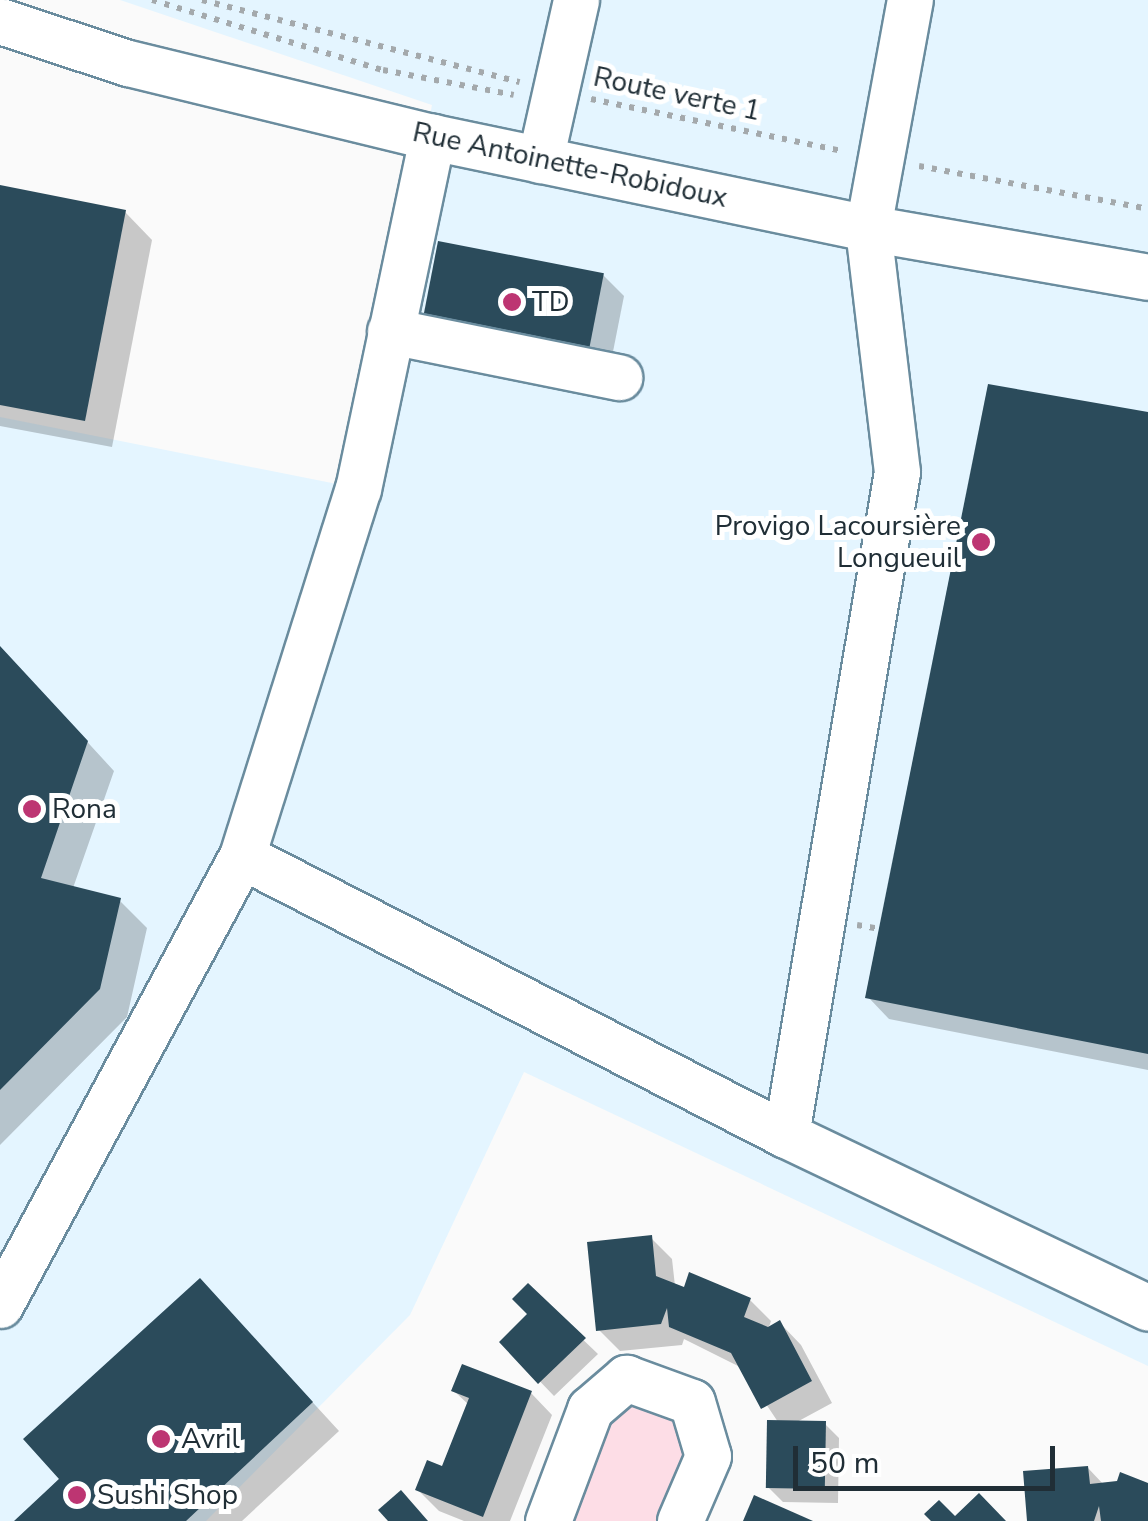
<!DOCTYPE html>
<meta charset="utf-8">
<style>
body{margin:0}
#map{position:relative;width:1148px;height:1521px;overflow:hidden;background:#fafafa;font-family:"Nunito Sans",sans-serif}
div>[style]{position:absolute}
.built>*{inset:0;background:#e4f5ff}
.green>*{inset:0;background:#fddde6}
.shadow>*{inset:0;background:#0003}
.building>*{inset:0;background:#2b4b5b;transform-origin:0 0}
.path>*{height:6px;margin-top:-3px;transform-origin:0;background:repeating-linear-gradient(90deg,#a4a9ac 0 5px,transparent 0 13px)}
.roads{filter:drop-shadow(2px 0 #6a8c9e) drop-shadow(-2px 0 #6a8c9e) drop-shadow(0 2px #6a8c9e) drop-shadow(0 -2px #6a8c9e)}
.minor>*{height:45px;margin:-22.5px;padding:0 22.5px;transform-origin:22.5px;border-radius:22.5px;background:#fff}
.dots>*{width:28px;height:28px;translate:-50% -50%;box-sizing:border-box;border:5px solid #fff;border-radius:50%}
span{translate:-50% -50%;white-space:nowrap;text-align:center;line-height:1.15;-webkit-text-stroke:10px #fff;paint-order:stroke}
.street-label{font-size:28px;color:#202e36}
.poi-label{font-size:28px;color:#202e36}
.left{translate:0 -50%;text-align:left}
.right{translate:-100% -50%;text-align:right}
.scale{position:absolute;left:793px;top:1446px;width:262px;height:45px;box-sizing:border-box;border:5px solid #202e36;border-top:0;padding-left:12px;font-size:30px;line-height:35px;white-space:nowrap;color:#202e36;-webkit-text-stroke:8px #fff;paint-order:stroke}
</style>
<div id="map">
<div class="built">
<i style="clip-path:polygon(120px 0,1148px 0,1148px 1366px,524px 1072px,410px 1315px,206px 1521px,0 1521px,0 417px,357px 488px,432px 105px)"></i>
</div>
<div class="green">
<i style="clip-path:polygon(628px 1391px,683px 1410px,697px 1455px,669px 1521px,559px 1521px,598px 1415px)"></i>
</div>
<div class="shadow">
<i style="clip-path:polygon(0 188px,125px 212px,152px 240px,112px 447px,0 426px)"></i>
<i style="clip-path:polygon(440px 244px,603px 275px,624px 296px,607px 382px)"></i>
<i style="clip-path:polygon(1148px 415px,1148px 1070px,889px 1019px,868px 997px)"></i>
<i style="clip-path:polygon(0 647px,114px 771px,73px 888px,119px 900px,147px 928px,127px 1017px,0 1145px)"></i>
<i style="clip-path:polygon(651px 1238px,672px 1259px,675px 1286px,750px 1300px,771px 1321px,768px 1330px,780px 1323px,801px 1345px,832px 1403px,795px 1423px,824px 1423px,839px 1438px,838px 1503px,783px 1502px,768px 1487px,778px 1422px,742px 1368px,684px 1339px,682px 1345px,620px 1351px,599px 1330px)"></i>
<i style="clip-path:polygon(528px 1287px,598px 1354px,554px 1396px,502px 1342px,530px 1315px)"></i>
<i style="clip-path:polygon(227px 1309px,339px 1431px,242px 1521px,17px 1521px)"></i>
<i style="clip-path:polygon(454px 1391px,531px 1393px,552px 1415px,510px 1521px,464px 1521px,439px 1511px,418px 1490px,444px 1470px,469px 1405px)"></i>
<i style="clip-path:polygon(1088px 1468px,1104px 1485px,1148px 1485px,1148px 1521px,1030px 1521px)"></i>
</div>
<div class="building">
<i style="clip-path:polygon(0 185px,126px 210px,85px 421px,0 405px)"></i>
<i style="left:438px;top:241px;width:169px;height:92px;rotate:11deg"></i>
<i style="clip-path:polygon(988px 384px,1148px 412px,1148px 1054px,865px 998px)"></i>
<i style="clip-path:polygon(0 646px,88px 741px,41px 878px,121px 898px,100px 989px,0 1090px)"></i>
<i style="clip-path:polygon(652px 1235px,656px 1276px,684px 1287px,689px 1272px,751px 1298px,744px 1317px,768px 1327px,780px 1320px,812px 1381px,761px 1409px,731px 1353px,669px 1327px,667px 1308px,661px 1324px,596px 1331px,587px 1242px)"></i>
<i style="clip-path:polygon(200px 1278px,313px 1402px,186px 1521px,14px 1521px,59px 1479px,23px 1439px)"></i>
<i style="clip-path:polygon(528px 1283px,586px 1338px,538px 1384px,499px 1342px,527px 1314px,512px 1299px)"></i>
<i style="clip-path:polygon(462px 1364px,532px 1391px,483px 1517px,415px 1490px,427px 1460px,442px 1466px,469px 1398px,451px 1391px)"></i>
<i style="left:767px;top:1420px;width:59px;height:68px;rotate:1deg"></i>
<i style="clip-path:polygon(1088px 1466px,1090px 1484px,1117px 1481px,1120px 1472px,1148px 1483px,1148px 1521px,1101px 1521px,1099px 1506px,1094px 1521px,1027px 1521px,1023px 1471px)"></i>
<i style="clip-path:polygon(401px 1490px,428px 1521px,388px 1521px,378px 1510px)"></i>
<i style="clip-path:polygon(979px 1493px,1006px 1521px,931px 1521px,924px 1514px,939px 1500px,955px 1516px)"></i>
<i style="clip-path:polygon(754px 1495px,813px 1521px,743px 1521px)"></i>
</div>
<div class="path">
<i style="left:152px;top:0;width:241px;rotate:16.9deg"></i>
<i style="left:383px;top:70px;width:133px;rotate:10.8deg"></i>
<i style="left:202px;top:0;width:328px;rotate:14.5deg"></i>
<i style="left:591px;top:99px;width:257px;rotate:11.7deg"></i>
<i style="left:919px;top:166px;width:233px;rotate:10.6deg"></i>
<i style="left:925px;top:530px;width:34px;rotate:12deg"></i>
<i style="left:857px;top:925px;width:22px;rotate:10deg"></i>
</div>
<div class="roads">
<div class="minor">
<i style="left:0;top:21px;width:135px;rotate:18.2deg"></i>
<i style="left:128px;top:63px;width:313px;rotate:13.7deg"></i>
<i style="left:432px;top:137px;width:445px;rotate:11.8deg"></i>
<i style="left:868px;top:228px;width:284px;rotate:9.9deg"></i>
<i style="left:540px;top:160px;width:164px;rotate:-77.3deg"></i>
<i style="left:390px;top:331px;width:234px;rotate:11.4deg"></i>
<i style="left:242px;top:856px;width:611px;rotate:27.15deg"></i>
<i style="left:786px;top:1135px;width:401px;rotate:25.5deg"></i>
<i style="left:786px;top:1135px;width:672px;rotate:-80.5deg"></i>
<i style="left:897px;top:472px;width:246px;rotate:-96.8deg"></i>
<i style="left:868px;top:228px;width:232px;rotate:-79.6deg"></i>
<i style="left:0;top:1305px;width:510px;rotate:-61.68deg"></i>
<i style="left:242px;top:856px;width:385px;rotate:-72.5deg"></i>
<i style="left:358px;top:489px;width:360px;rotate:-78.1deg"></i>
<i style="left:548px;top:1521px;width:120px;rotate:-69.4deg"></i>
<i style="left:590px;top:1409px;width:48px;rotate:-40.7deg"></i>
<i style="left:626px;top:1378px;width:70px;rotate:20deg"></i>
<i style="left:692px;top:1402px;width:56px;rotate:73.5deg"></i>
<i style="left:708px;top:1456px;width:71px;rotate:113.3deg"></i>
</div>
</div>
<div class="dots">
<i style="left:512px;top:302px;background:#bd3572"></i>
<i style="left:981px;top:542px;background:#bd3572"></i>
<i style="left:32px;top:809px;background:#bd3572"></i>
<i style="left:161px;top:1439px;background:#bd3572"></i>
<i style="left:77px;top:1495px;background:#bd3572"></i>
</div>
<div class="street-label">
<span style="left:677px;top:94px;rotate:12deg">Route verte 1</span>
<span style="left:570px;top:165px;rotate:12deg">Rue Antoinette-Robidoux</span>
</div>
<div class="poi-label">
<span class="left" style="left:532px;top:302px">TD</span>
<span class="right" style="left:961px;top:542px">Provigo Lacoursière<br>Longueuil</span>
<span class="left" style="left:52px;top:809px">Rona</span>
<span class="left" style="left:181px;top:1439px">Avril</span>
<span class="left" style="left:97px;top:1495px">Sushi Shop</span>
</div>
<div class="scale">50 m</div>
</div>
